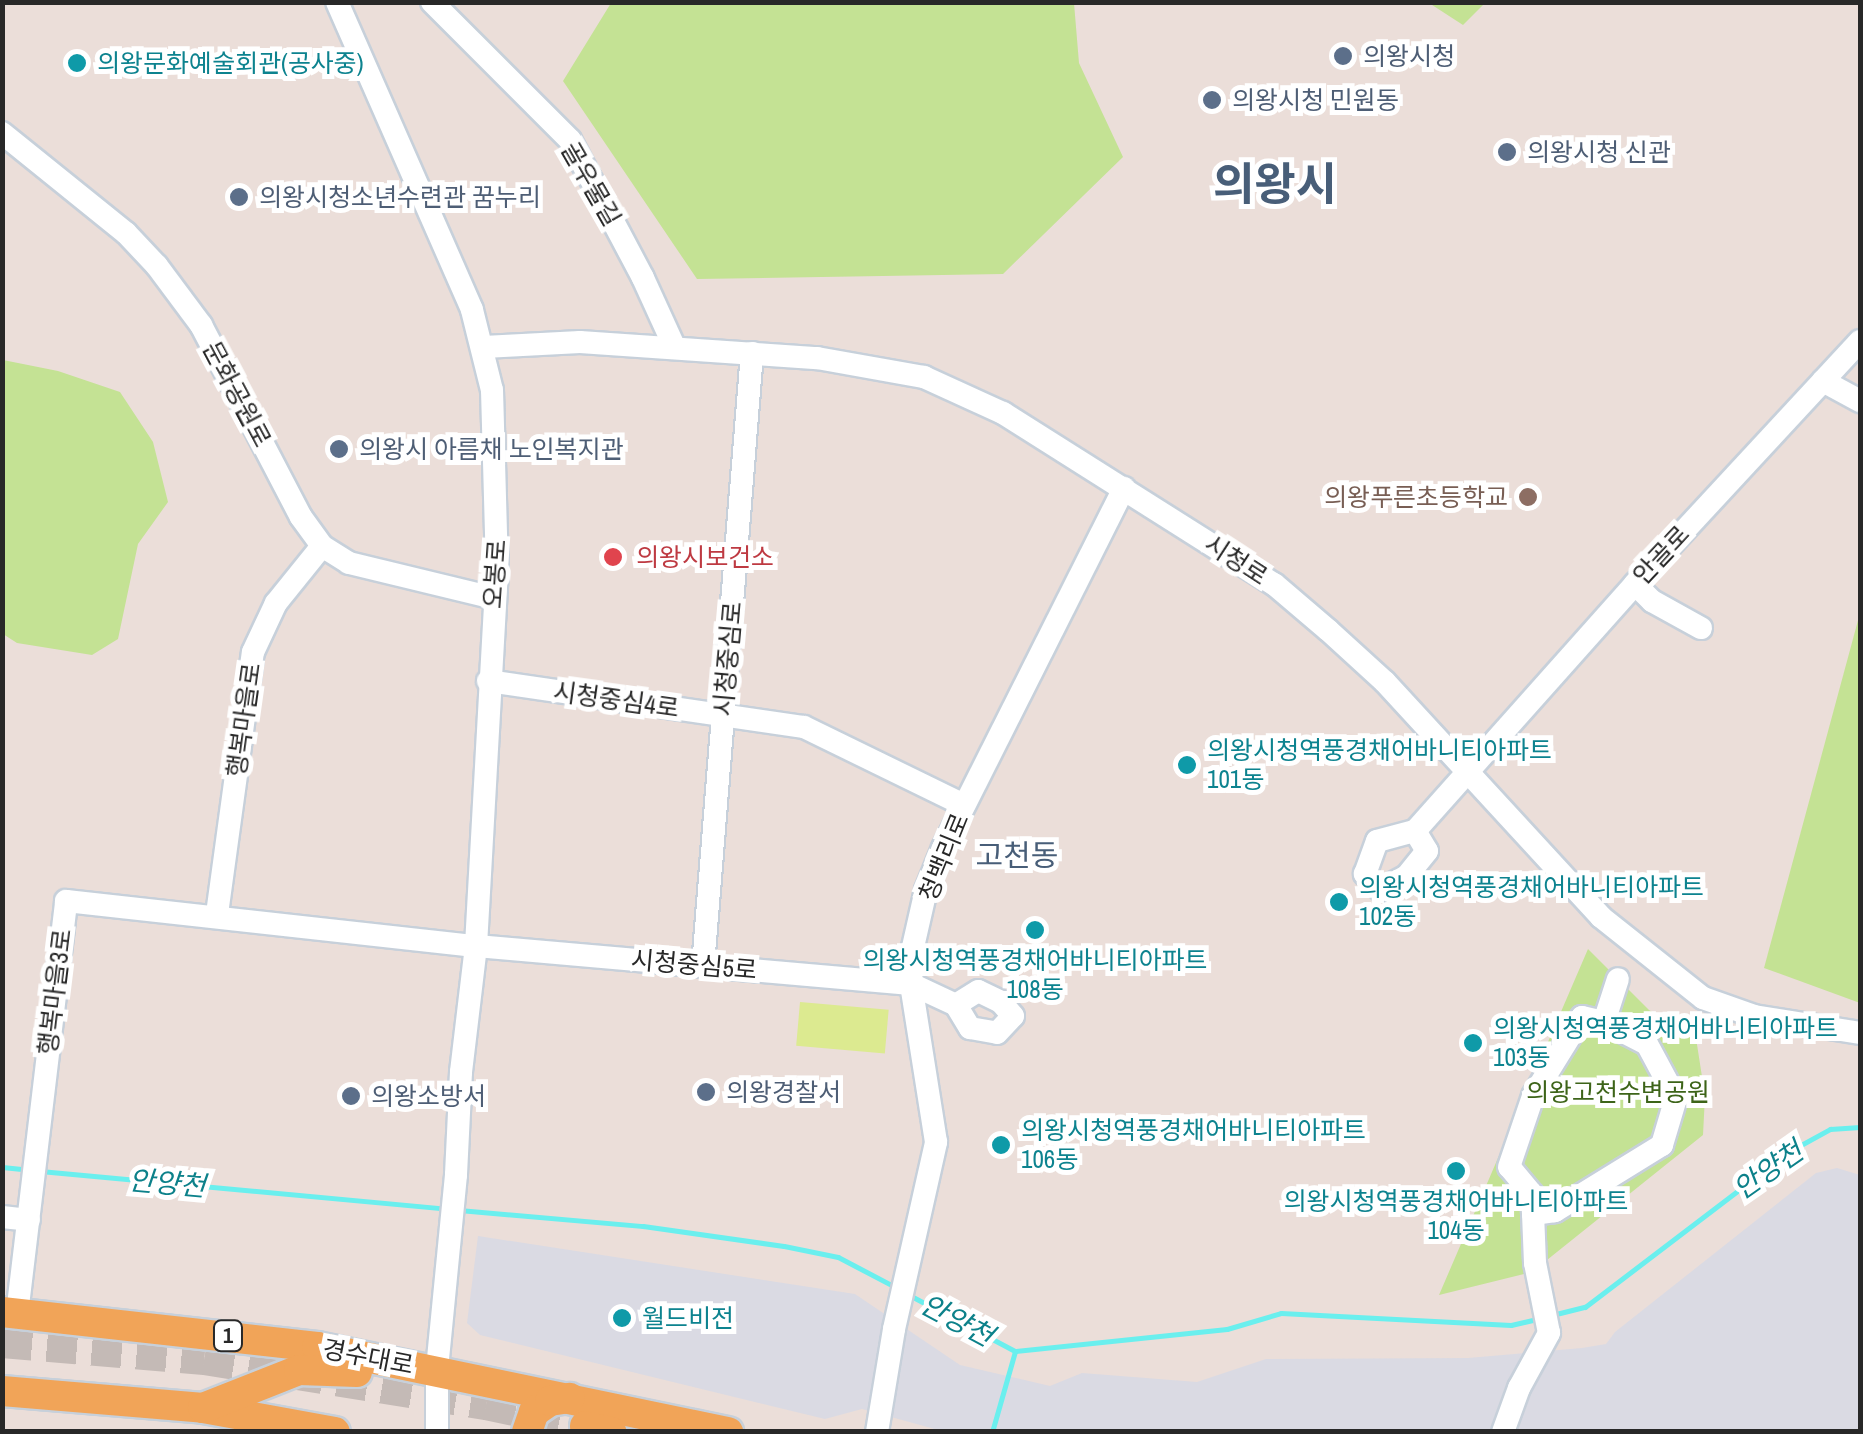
<!DOCTYPE html>
<meta charset="utf-8">
<style>
body{margin:0}
#map{position:relative;width:1863px;height:1434px;overflow:hidden;background:#ebded9;font-family:"Archivo Narrow","Noto Sans KR",sans-serif}
div>[style]{position:absolute}
.industrial>*{inset:0;background:#dadae3}
.green>*{inset:0;background:#c4e294}
.pitch>*{inset:0;background:#dcea90;transform-origin:0 0}
.stream>*{height:5px;margin:-2.5px;padding:0 2.5px;transform-origin:2.5px;border-radius:2.5px;background:#6aefee}
.major-tunnel>*{height:30px;margin-top:-15px;transform-origin:0;background:repeating-linear-gradient(90deg,#c4bab6 0 30px,transparent 0 45px)}
.roads{filter:drop-shadow(2px 0 #c7d0da) drop-shadow(-2px 0 #c7d0da) drop-shadow(0 2px #c7d0da) drop-shadow(0 -2px #c7d0da)}
.minor>*{height:22px;margin:-11px;padding:0 11px;transform-origin:11px;border-radius:11px;background:#fff}
.major>*{height:30px;margin:-15px;padding:0 15px;transform-origin:15px;border-radius:15px;background:#f1a458}
.dots>*{width:28px;height:28px;translate:-50% -50%;box-sizing:border-box;border:5px solid #fff;border-radius:50%}
span{translate:-50% -50%;white-space:nowrap;text-align:center;line-height:1.15;-webkit-text-stroke:10px #fff;paint-order:stroke}
.shield-label span{padding:2px 8px;background:#fff;border:2px solid;border-radius:8px;-webkit-text-stroke-width:0}
.shield-label{font-size:22px;color:#282828;font-weight:700}
.service-label{font-size:25px;color:#4e5e75}
.left{translate:0 -50%;text-align:left}
.culture-label{font-size:25px;color:#0d838f}
.street-label{font-size:25px;color:#282828}
.education-label{font-size:25px;color:#785e54}
.right{translate:-100% -50%;text-align:right}
.health-label{font-size:25px;color:#be3a42}
.park-label{font-size:25px;color:#3d6419}
.water-label{font-size:28px;color:#0c818a;font-style:italic}
.quarter-label{font-size:30px;color:#485e78}
.town-label{font-size:45px;color:#485e78;font-weight:700}
.frame{position:absolute;inset:0;border:5px solid #282828;pointer-events:none}
</style>
<div id="map">
<div class="industrial">
<i style="clip-path:polygon(1837px 1168px,1860px 1175px,1860px 1431px,942px 1431px,862px 1409px,825px 1419px,480px 1335px,467px 1323px,478px 1236px,855px 1294px,960px 1365px,1050px 1386px,1082px 1373px,1197px 1382px,1266px 1359px,1468px 1358px,1582px 1348px,1606px 1344px,1615px 1332px,1816px 1173px)"></i>
</div>
<div class="green">
<i style="clip-path:polygon(611px 3px,1074px 3px,1079px 63px,1123px 157px,1003px 274px,697px 279px,563px 81px)"></i>
<i style="clip-path:polygon(1429px 3px,1485px 3px,1463px 25px)"></i>
<i style="clip-path:polygon(3px 360px,58px 371px,120px 392px,153px 442px,168px 502px,138px 544px,118px 639px,92px 655px,17px 643px,3px 634px)"></i>
<i style="clip-path:polygon(1860px 613px,1860px 1003px,1764px 968px)"></i>
<i style="clip-path:polygon(1588px 949px,1649px 1010px,1696px 1038px,1705px 1096px,1703px 1135px,1532px 1272px,1439px 1295px)"></i>
</div>
<div class="pitch">
<i style="left:800px;top:1002px;width:89px;height:44px;rotate:5deg"></i>
</div>
<div class="stream">
<i style="left:2px;top:1167px;width:27px;rotate:6deg"></i>
<i style="left:40px;top:1171px;width:410px;rotate:5.3deg"></i>
<i style="left:459px;top:1210px;width:185px;rotate:5deg"></i>
<i style="left:643px;top:1226px;width:142px;rotate:8.1deg"></i>
<i style="left:784px;top:1246px;width:55px;rotate:11.5deg"></i>
<i style="left:838px;top:1257px;width:67px;rotate:27.7deg"></i>
<i style="left:911px;top:1296px;width:118px;rotate:27.9deg"></i>
<i style="left:1015px;top:1351px;width:213px;rotate:-5.9deg"></i>
<i style="left:1227px;top:1329px;width:56px;rotate:-16.5deg"></i>
<i style="left:1281px;top:1313px;width:230px;rotate:3deg"></i>
<i style="left:1511px;top:1325px;width:31px;rotate:-13deg"></i>
<i style="left:1552px;top:1315px;width:34px;rotate:-14deg"></i>
<i style="left:1585px;top:1307px;width:258px;rotate:-37.3deg"></i>
<i style="left:1790px;top:1151px;width:46px;rotate:-28.8deg"></i>
<i style="left:1830px;top:1129px;width:30px;rotate:-4deg"></i>
<i style="left:992px;top:1432px;width:84px;rotate:-74.1deg"></i>
</div>
<div class="major-tunnel">
<i style="left:2px;top:1343px;width:203px;rotate:4.8deg"></i>
<i style="left:204px;top:1360px;width:286px;rotate:9.1deg"></i>
<i style="left:486px;top:1405px;width:101px;rotate:12deg"></i>
</div>
<div class="roads">
<div class="minor">
<i style="left:337px;top:2px;width:336px;rotate:66.3deg"></i>
<i style="left:472px;top:310px;width:82px;rotate:76deg"></i>
<i style="left:492px;top:390px;width:180px;rotate:88.4deg"></i>
<i style="left:497px;top:570px;width:377px;rotate:93.2deg"></i>
<i style="left:476px;top:946px;width:127px;rotate:96.8deg"></i>
<i style="left:461px;top:1072px;width:103px;rotate:92.8deg"></i>
<i style="left:456px;top:1175px;width:196px;rotate:95.6deg"></i>
<i style="left:437px;top:1370px;width:62px;rotate:90deg"></i>
<i style="left:432px;top:2px;width:195px;rotate:45deg"></i>
<i style="left:570px;top:140px;width:156px;rotate:62.1deg"></i>
<i style="left:643px;top:278px;width:75px;rotate:65.5deg"></i>
<i style="left:2px;top:133px;width:159px;rotate:38.9deg"></i>
<i style="left:126px;top:233px;width:45px;rotate:46.8deg"></i>
<i style="left:157px;top:266px;width:74px;rotate:53.3deg"></i>
<i style="left:201px;top:325px;width:216px;rotate:62.5deg"></i>
<i style="left:301px;top:517px;width:36px;rotate:54deg"></i>
<i style="left:322px;top:546px;width:32px;rotate:32deg"></i>
<i style="left:349px;top:563px;width:149px;rotate:13.6deg"></i>
<i style="left:484px;top:347px;width:96px;rotate:-3deg"></i>
<i style="left:580px;top:342px;width:238px;rotate:3.9deg"></i>
<i style="left:817px;top:358px;width:109px;rotate:10.1deg"></i>
<i style="left:924px;top:377px;width:87px;rotate:24.5deg"></i>
<i style="left:1003px;top:413px;width:320px;rotate:32.3deg"></i>
<i style="left:1274px;top:584px;width:71px;rotate:40.4deg"></i>
<i style="left:1328px;top:630px;width:77px;rotate:42.4deg"></i>
<i style="left:1385px;top:682px;width:319px;rotate:47.4deg"></i>
<i style="left:1601px;top:917px;width:130px;rotate:38.5deg"></i>
<i style="left:1703px;top:998px;width:54px;rotate:19.4deg"></i>
<i style="left:1754px;top:1016px;width:107px;rotate:9.1deg"></i>
<i style="left:1823px;top:381px;width:42px;rotate:28.4deg"></i>
<i style="left:1635px;top:584px;width:24px;rotate:45deg"></i>
<i style="left:1652px;top:601px;width:56px;rotate:28.9deg"></i>
<i style="left:488px;top:681px;width:319px;rotate:8.3deg"></i>
<i style="left:804px;top:727px;width:178px;rotate:26deg"></i>
<i style="left:1415px;top:831px;width:23px;rotate:59deg"></i>
<i style="left:1427px;top:851px;width:32px;rotate:129deg"></i>
<i style="left:1407px;top:876px;width:30px;rotate:152deg"></i>
<i style="left:1381px;top:890px;width:23px;rotate:-135deg"></i>
<i style="left:1365px;top:874px;width:35px;rotate:-70deg"></i>
<i style="left:1377px;top:841px;width:39px;rotate:-15deg"></i>
<i style="left:1415px;top:831px;width:331px;rotate:-48.3deg"></i>
<i style="left:1635px;top:584px;width:331px;rotate:-47.2deg"></i>
<i style="left:217px;top:914px;width:264px;rotate:-82.2deg"></i>
<i style="left:253px;top:652px;width:54px;rotate:-64.9deg"></i>
<i style="left:276px;top:603px;width:73px;rotate:-51.1deg"></i>
<i style="left:703px;top:966px;width:615px;rotate:-85.43deg"></i>
<i style="left:1604px;top:1022px;width:45px;rotate:-72deg"></i>
<i style="left:2px;top:1217px;width:27px;rotate:6deg"></i>
<i style="left:17px;top:1314px;width:416px;rotate:-83.2deg"></i>
<i style="left:66px;top:901px;width:412px;rotate:6.3deg"></i>
<i style="left:476px;top:946px;width:437px;rotate:5deg"></i>
<i style="left:911px;top:984px;width:50px;rotate:25deg"></i>
<i style="left:956px;top:1005px;width:27px;rotate:59deg"></i>
<i style="left:970px;top:1028px;width:27px;rotate:10deg"></i>
<i style="left:997px;top:1033px;width:23px;rotate:-47deg"></i>
<i style="left:1013px;top:1016px;width:18px;rotate:-131deg"></i>
<i style="left:1001px;top:1002px;width:25px;rotate:-154deg"></i>
<i style="left:978px;top:991px;width:26px;rotate:148deg"></i>
<i style="left:877px;top:1432px;width:104px;rotate:-80.6deg"></i>
<i style="left:894px;top:1329px;width:192px;rotate:-77.3deg"></i>
<i style="left:936px;top:1142px;width:160px;rotate:-99deg"></i>
<i style="left:911px;top:984px;width:37px;rotate:-87deg"></i>
<i style="left:913px;top:947px;width:58px;rotate:-77.2deg"></i>
<i style="left:926px;top:890px;width:45px;rotate:-68deg"></i>
<i style="left:943px;top:848px;width:403px;rotate:-63.3deg"></i>
<i style="left:1503px;top:1432px;width:47px;rotate:-70deg"></i>
<i style="left:1519px;top:1388px;width:63px;rotate:-61.4deg"></i>
<i style="left:1549px;top:1333px;width:71px;rotate:-101.3deg"></i>
<i style="left:1535px;top:1263px;width:49px;rotate:-92.3deg"></i>
<i style="left:1533px;top:1214px;width:20px;rotate:-93deg"></i>
<i style="left:1532px;top:1194px;width:35px;rotate:-130deg"></i>
<i style="left:1509px;top:1167px;width:75px;rotate:-71.3deg"></i>
<i style="left:1533px;top:1096px;width:93px;rotate:-58.2deg"></i>
<i style="left:1582px;top:1017px;width:23px;rotate:13deg"></i>
<i style="left:1604px;top:1022px;width:48px;rotate:27.1deg"></i>
<i style="left:1647px;top:1044px;width:61px;rotate:61.8deg"></i>
<i style="left:1676px;top:1098px;width:49px;rotate:106.6deg"></i>
<i style="left:1662px;top:1145px;width:126px;rotate:148.3deg"></i>
<i style="left:1555px;top:1211px;width:22px;rotate:172deg"></i>
</div>
<div class="major">
<i style="left:2px;top:1312px;width:317px;rotate:6.3deg"></i>
<i style="left:317px;top:1347px;width:420px;rotate:11.7deg"></i>
<i style="left:2px;top:1391px;width:202px;rotate:4.8deg"></i>
<i style="left:203px;top:1408px;width:134px;rotate:10.3deg"></i>
<i style="left:203px;top:1408px;width:103px;rotate:-21.6deg"></i>
<i style="left:299px;top:1370px;width:58px;rotate:2deg"></i>
<i style="left:585px;top:1426px;width:27px;rotate:13deg"></i>
<i style="left:527px;top:1432px;width:21px;rotate:-71deg"></i>
<i style="left:534px;top:1412px;width:19px;rotate:-35deg"></i>
<i style="left:550px;top:1401px;width:20px;rotate:-9deg"></i>
</div>
</div>
<div class="dots">
<i style="left:1343px;top:56px;background:#5c6f8a"></i>
<i style="left:77px;top:63px;background:#0f9aa8"></i>
<i style="left:1212px;top:100px;background:#5c6f8a"></i>
<i style="left:1507px;top:152px;background:#5c6f8a"></i>
<i style="left:239px;top:197px;background:#5c6f8a"></i>
<i style="left:339px;top:449px;background:#5c6f8a"></i>
<i style="left:1528px;top:497px;background:#8d6e63"></i>
<i style="left:613px;top:557px;background:#e0444e"></i>
<i style="left:1187px;top:765px;background:#0f9aa8"></i>
<i style="left:1339px;top:902px;background:#0f9aa8"></i>
<i style="left:1035px;top:930px;background:#0f9aa8"></i>
<i style="left:1473px;top:1043px;background:#0f9aa8"></i>
<i style="left:706px;top:1092px;background:#5c6f8a"></i>
<i style="left:351px;top:1096px;background:#5c6f8a"></i>
<i style="left:1001px;top:1145px;background:#0f9aa8"></i>
<i style="left:1456px;top:1171px;background:#0f9aa8"></i>
<i style="left:622px;top:1318px;background:#0f9aa8"></i>
</div>
<div class="shield-label">
<span style="left:228px;top:1336px">1</span>
</div>
<div class="service-label">
<span class="left" style="left:1363px;top:56px">의왕시청</span>
<span class="left" style="left:1232px;top:100px">의왕시청 민원동</span>
<span class="left" style="left:1527px;top:152px">의왕시청 신관</span>
<span class="left" style="left:259px;top:197px">의왕시청소년수련관 꿈누리</span>
<span class="left" style="left:359px;top:449px">의왕시 아름채 노인복지관</span>
<span class="left" style="left:726px;top:1092px">의왕경찰서</span>
<span class="left" style="left:371px;top:1096px">의왕소방서</span>
</div>
<div class="culture-label">
<span class="left" style="left:97px;top:63px">의왕문화예술회관(공사중)</span>
<span class="left" style="left:1207px;top:765px">의왕시청역풍경채어바니티아파트<br>101동</span>
<span class="left" style="left:1359px;top:902px">의왕시청역풍경채어바니티아파트<br>102동</span>
<span style="left:1035px;top:975px">의왕시청역풍경채어바니티아파트<br>108동</span>
<span class="left" style="left:1493px;top:1043px">의왕시청역풍경채어바니티아파트<br>103동</span>
<span class="left" style="left:1021px;top:1145px">의왕시청역풍경채어바니티아파트<br>106동</span>
<span style="left:1456px;top:1216px">의왕시청역풍경채어바니티아파트<br>104동</span>
<span class="left" style="left:642px;top:1318px">월드비전</span>
</div>
<div class="street-label">
<span style="left:591px;top:184px;rotate:60deg">골우물길</span>
<span style="left:237px;top:394px;rotate:62deg">문화공원로</span>
<span style="left:1661px;top:555px;rotate:-47deg">안골로</span>
<span style="left:1236px;top:560px;rotate:33deg">시청로</span>
<span style="left:495px;top:574px;rotate:-86deg">오봉로</span>
<span style="left:728px;top:659px;rotate:-85deg">시청중심로</span>
<span style="left:616px;top:700px;rotate:8deg">시청중심4로</span>
<span style="left:244px;top:720px;rotate:-82deg">행복마을로</span>
<span style="left:944px;top:857px;rotate:-68deg">청백리로</span>
<span style="left:694px;top:965px;rotate:5deg">시청중심5로</span>
<span style="left:55px;top:992px;rotate:-83deg">행복마을3로</span>
<span style="left:368px;top:1357px;rotate:11deg">경수대로</span>
</div>
<div class="education-label">
<span class="right" style="left:1508px;top:497px">의왕푸른초등학교</span>
</div>
<div class="health-label">
<span class="left" style="left:636px;top:557px">의왕시보건소</span>
</div>
<div class="park-label">
<span style="left:1618px;top:1092px">의왕고천수변공원</span>
</div>
<div class="water-label">
<span style="left:1768px;top:1170px;rotate:-35deg">안양천</span>
<span style="left:167px;top:1183px;rotate:5deg">안양천</span>
<span style="left:957px;top:1320px;rotate:28deg">안양천</span>
</div>
<div class="quarter-label">
<span style="left:1017px;top:855px">고천동</span>
</div>
<div class="town-label">
<span style="left:1275px;top:184px">의왕시</span>
</div>
<div class="frame"></div>
</div>
